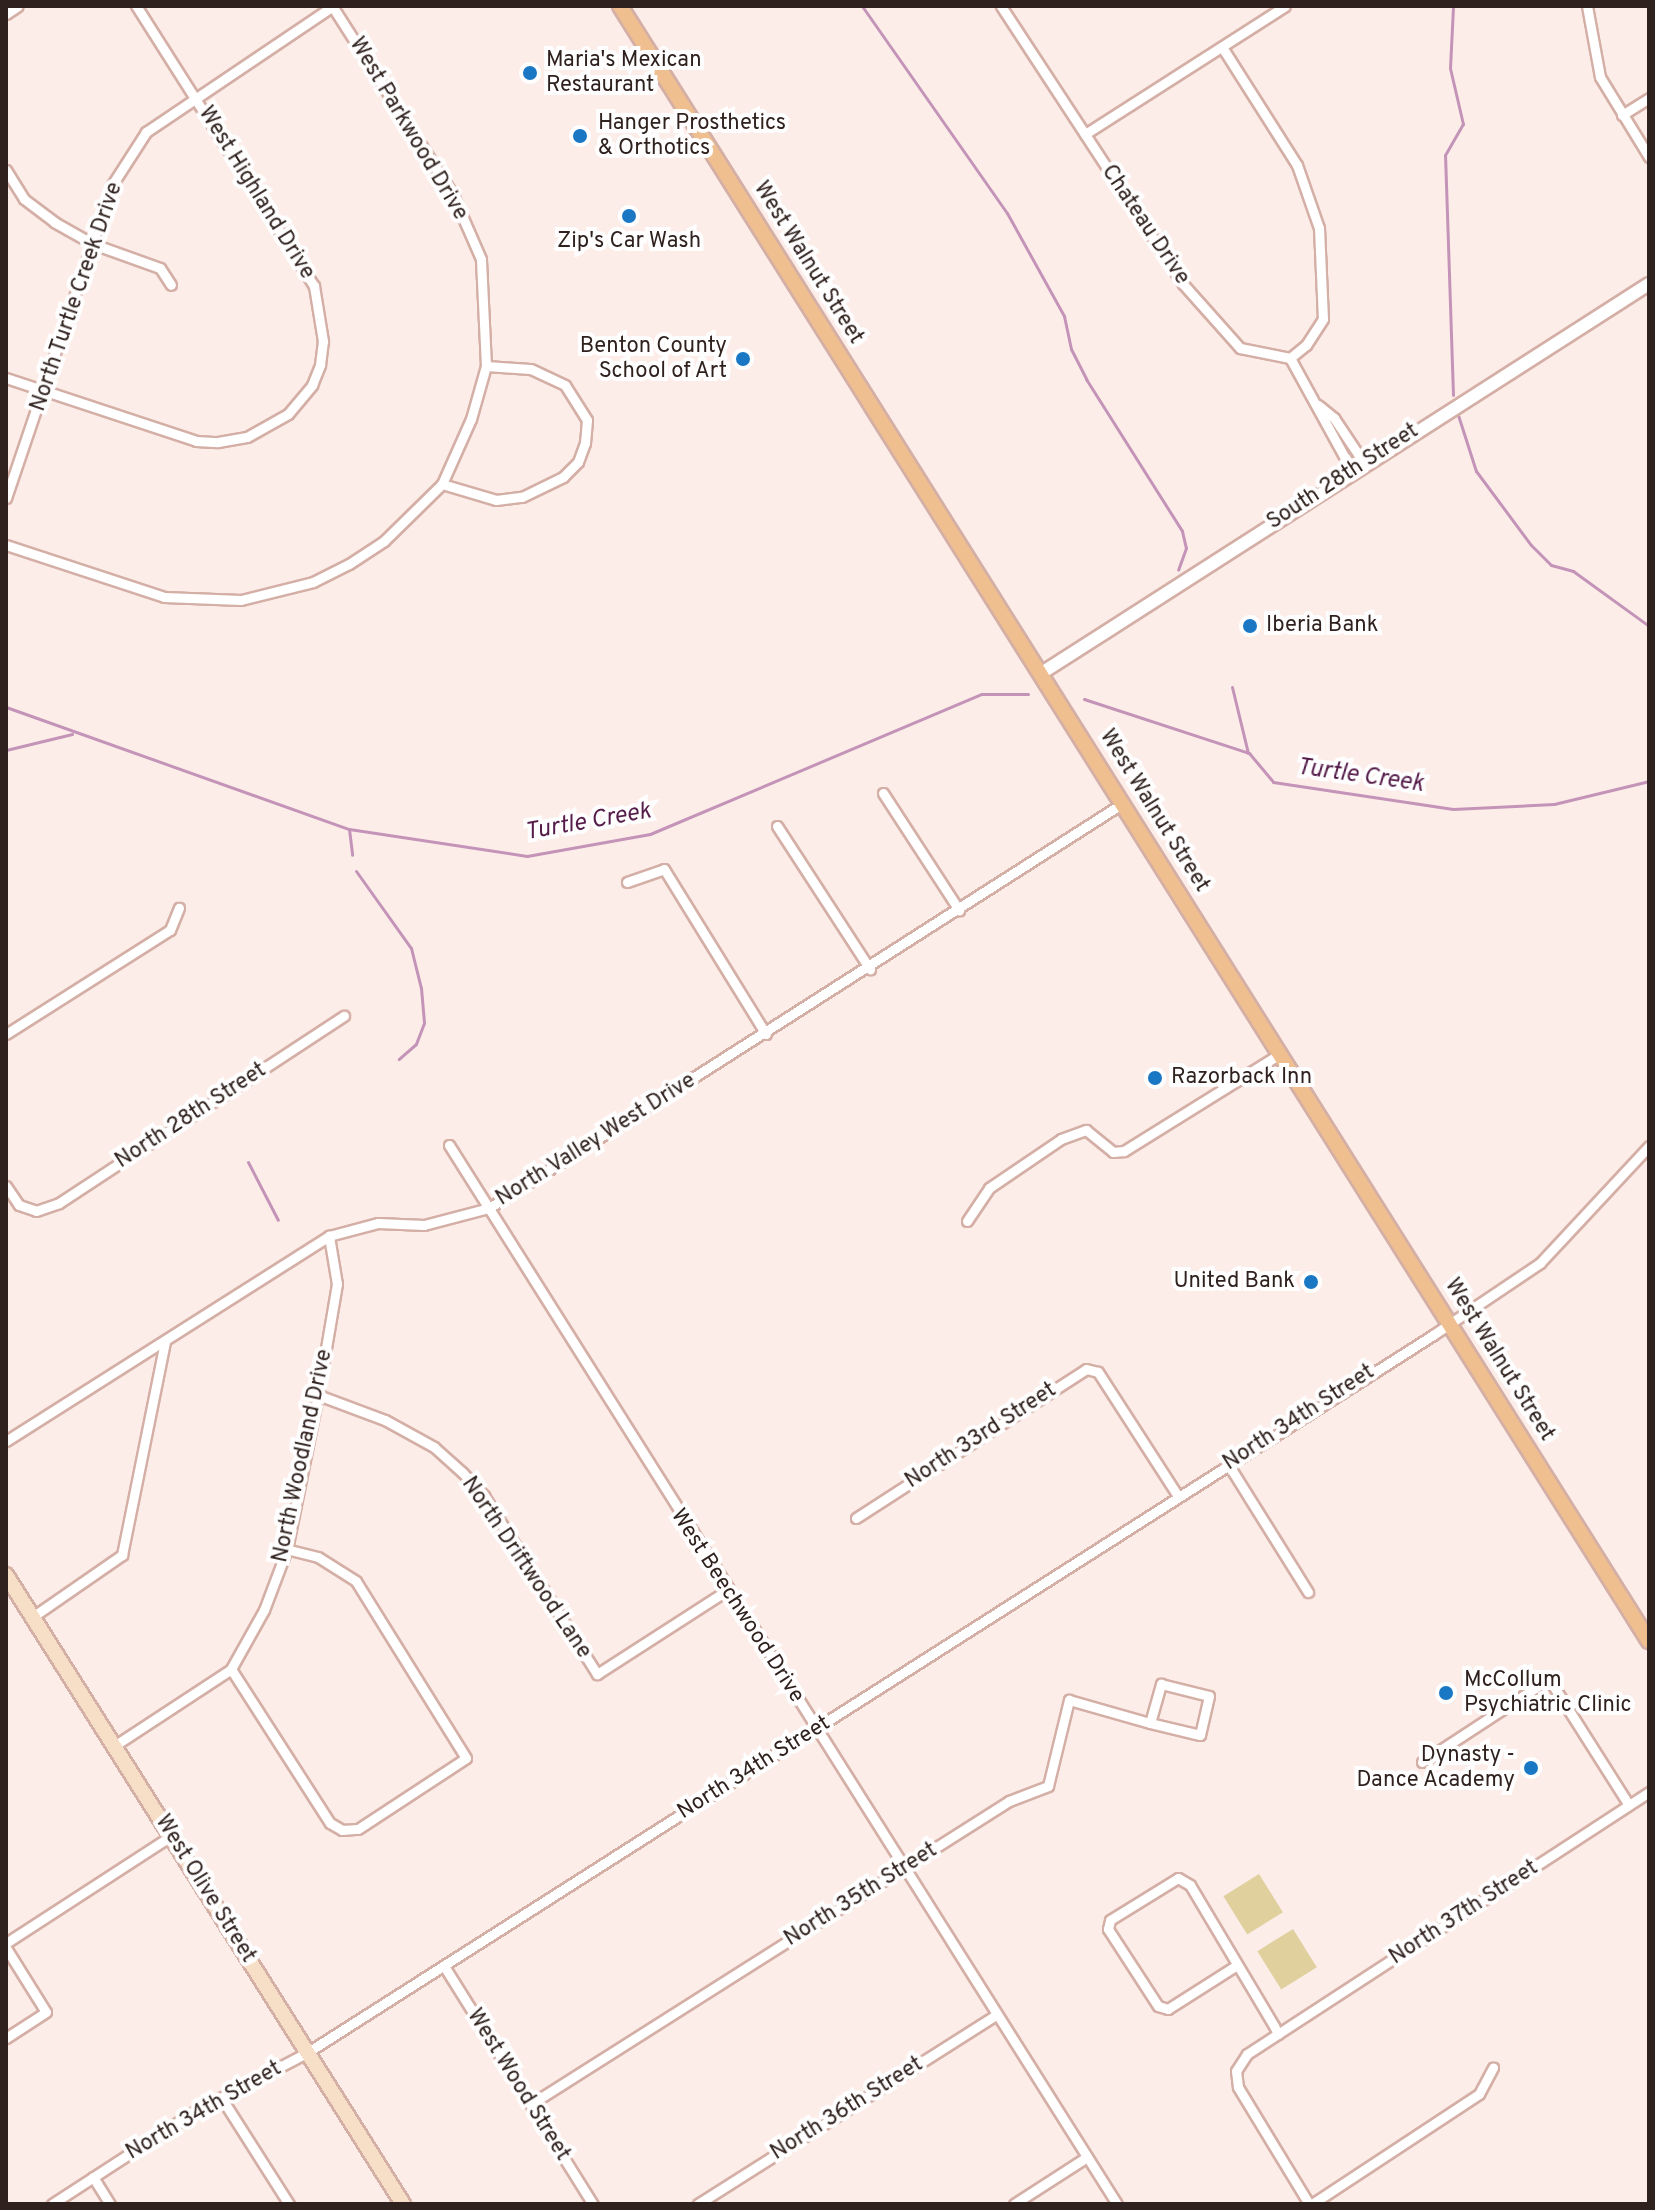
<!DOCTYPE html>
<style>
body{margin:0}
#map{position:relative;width:1655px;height:2210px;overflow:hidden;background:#fdede9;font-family:Overpass,sans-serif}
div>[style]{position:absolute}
.green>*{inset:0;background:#e0d09e;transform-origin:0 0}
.stream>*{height:3px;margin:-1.5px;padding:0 1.5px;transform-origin:1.5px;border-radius:1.5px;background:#c494b8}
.roads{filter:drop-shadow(2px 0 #d4afa6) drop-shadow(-2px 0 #d4afa6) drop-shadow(0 2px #d4afa6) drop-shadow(0 -2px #d4afa6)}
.minor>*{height:9px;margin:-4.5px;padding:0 4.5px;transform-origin:4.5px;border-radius:4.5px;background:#fff}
.tertiary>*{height:12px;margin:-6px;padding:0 6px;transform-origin:6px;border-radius:6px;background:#fff}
.secondary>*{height:14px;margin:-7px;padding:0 7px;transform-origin:7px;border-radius:7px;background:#f7dfc7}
.primary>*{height:14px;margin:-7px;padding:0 7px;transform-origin:7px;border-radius:7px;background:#efbf8f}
.dots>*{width:22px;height:22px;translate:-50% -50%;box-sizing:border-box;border:4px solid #fefefe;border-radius:50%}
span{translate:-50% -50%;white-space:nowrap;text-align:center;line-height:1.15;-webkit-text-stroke:8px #fefefe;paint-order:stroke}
.poi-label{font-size:22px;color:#2f211e}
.left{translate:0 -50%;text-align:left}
.right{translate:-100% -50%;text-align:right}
.street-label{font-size:22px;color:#2f211e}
.water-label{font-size:24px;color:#551c4a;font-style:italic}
.frame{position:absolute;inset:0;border:8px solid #2f211e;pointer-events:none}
</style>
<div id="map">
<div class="green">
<i style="left:1259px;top:1874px;width:45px;height:42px;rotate:58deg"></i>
<i style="left:1293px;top:1929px;width:45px;height:42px;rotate:58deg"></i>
</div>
<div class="stream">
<i style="left:862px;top:6px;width:253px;rotate:55deg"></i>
<i style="left:1007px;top:213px;width:118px;rotate:61deg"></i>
<i style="left:1064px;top:316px;width:34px;rotate:78deg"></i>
<i style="left:1071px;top:349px;width:34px;rotate:63deg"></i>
<i style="left:1086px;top:379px;width:180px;rotate:57.7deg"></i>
<i style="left:1182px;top:531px;width:17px;rotate:77deg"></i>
<i style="left:1186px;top:548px;width:23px;rotate:110deg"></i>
<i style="left:1453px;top:395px;width:240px;rotate:-91.9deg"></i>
<i style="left:1445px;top:155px;width:36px;rotate:-60deg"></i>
<i style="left:1463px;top:124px;width:57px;rotate:-103.1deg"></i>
<i style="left:1450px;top:68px;width:62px;rotate:-87.2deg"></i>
<i style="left:1458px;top:415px;width:59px;rotate:72.2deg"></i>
<i style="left:1476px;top:471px;width:92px;rotate:53.4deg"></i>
<i style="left:1531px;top:545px;width:28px;rotate:45deg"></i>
<i style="left:1551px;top:565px;width:23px;rotate:15deg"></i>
<i style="left:1573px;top:571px;width:94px;rotate:35.9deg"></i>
<i style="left:1232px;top:687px;width:68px;rotate:76.4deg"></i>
<i style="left:1084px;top:699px;width:174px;rotate:18.1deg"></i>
<i style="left:1249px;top:753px;width:38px;rotate:50deg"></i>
<i style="left:1273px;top:782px;width:182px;rotate:8.5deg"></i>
<i style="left:1453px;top:809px;width:101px;rotate:-2.8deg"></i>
<i style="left:1554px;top:804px;width:98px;rotate:-13.6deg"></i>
<i style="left:6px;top:707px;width:364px;rotate:19.6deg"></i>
<i style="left:349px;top:829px;width:180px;rotate:8.6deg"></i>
<i style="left:527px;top:856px;width:125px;rotate:-10.1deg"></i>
<i style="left:650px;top:834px;width:360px;rotate:-22.9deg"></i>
<i style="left:982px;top:694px;width:46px"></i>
<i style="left:6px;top:750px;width:68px;rotate:-13.6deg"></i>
<i style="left:349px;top:829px;width:26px;rotate:83deg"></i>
<i style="left:356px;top:871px;width:95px;rotate:54.5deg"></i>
<i style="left:411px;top:948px;width:41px;rotate:76deg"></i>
<i style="left:421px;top:988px;width:35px;rotate:85deg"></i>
<i style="left:424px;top:1023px;width:22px;rotate:111deg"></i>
<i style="left:416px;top:1044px;width:23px;rotate:139deg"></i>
<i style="left:248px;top:1162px;width:65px;rotate:62.7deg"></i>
</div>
<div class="roads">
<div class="minor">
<i style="left:1001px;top:6px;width:332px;rotate:56.8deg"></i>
<i style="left:1183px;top:284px;width:86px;rotate:48.3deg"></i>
<i style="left:1240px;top:348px;width:51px;rotate:11.3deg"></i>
<i style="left:1290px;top:358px;width:129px;rotate:61.2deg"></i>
<i style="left:1587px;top:6px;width:72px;rotate:79.6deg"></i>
<i style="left:1600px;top:77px;width:94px;rotate:58.5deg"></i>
<i style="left:6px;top:14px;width:14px;rotate:-34deg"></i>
<i style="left:1222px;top:47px;width:140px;rotate:57.6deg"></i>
<i style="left:1297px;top:165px;width:67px;rotate:70.8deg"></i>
<i style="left:1319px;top:228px;width:91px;rotate:87.5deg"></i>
<i style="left:1323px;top:319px;width:31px;rotate:123deg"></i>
<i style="left:1306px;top:345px;width:21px;rotate:141deg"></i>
<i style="left:1622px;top:115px;width:32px;rotate:-32deg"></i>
<i style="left:1085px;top:134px;width:237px;rotate:-32.6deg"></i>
<i style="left:6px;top:170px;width:34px;rotate:58deg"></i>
<i style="left:24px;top:199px;width:38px;rotate:37deg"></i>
<i style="left:54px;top:222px;width:45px;rotate:29.4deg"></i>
<i style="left:93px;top:244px;width:71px;rotate:19.7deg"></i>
<i style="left:160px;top:268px;width:20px;rotate:57deg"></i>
<i style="left:6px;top:378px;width:200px;rotate:18.3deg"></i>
<i style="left:196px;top:441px;width:22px;rotate:3deg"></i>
<i style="left:218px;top:442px;width:29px;rotate:-10deg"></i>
<i style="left:247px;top:437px;width:47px;rotate:-29.3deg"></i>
<i style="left:288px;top:414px;width:38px;rotate:-50deg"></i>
<i style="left:312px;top:385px;width:22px;rotate:-68deg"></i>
<i style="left:320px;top:365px;width:24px;rotate:-83deg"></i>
<i style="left:323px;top:341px;width:56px;rotate:-99.3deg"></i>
<i style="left:314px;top:286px;width:332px;rotate:-122.4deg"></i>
<i style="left:1318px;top:405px;width:21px;rotate:39deg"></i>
<i style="left:1334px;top:418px;width:54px;rotate:56.3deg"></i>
<i style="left:442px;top:484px;width:56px;rotate:16.5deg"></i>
<i style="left:496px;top:500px;width:26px;rotate:-7deg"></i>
<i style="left:522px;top:497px;width:46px;rotate:-26deg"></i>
<i style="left:563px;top:477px;width:21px;rotate:-45deg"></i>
<i style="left:578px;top:462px;width:20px;rotate:-70deg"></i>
<i style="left:585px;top:443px;width:23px;rotate:-85deg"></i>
<i style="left:587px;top:420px;width:41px;rotate:-122.2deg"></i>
<i style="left:565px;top:385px;width:38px;rotate:-155deg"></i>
<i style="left:530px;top:369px;width:44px;rotate:-176.1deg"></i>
<i style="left:6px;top:498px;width:330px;rotate:-71.3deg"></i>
<i style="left:112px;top:185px;width:63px;rotate:-57.3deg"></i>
<i style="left:146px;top:132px;width:225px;rotate:-34deg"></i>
<i style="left:6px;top:545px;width:166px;rotate:18.2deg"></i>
<i style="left:164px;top:597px;width:77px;rotate:2.2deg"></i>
<i style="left:241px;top:600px;width:74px;rotate:-14deg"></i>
<i style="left:313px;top:582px;width:40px;rotate:-26.6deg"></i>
<i style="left:349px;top:564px;width:42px;rotate:-33.3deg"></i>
<i style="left:384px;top:541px;width:81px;rotate:-44.5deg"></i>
<i style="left:442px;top:484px;width:71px;rotate:-66deg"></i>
<i style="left:471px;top:419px;width:55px;rotate:-74.2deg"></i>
<i style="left:486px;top:366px;width:107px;rotate:-92.7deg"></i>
<i style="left:481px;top:259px;width:70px;rotate:-113.6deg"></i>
<i style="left:453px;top:195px;width:224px;rotate:-122.6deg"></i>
<i style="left:883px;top:793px;width:140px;rotate:57deg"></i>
<i style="left:777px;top:826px;width:171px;rotate:57deg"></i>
<i style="left:627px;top:882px;width:39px;rotate:-19deg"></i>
<i style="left:664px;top:869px;width:194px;rotate:58.3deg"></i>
<i style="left:6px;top:1034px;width:194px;rotate:-32.4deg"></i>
<i style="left:170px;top:930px;width:24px;rotate:-68deg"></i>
<i style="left:449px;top:1145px;width:1252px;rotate:57.76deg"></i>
<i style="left:6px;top:1186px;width:23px;rotate:56deg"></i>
<i style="left:19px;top:1205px;width:18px;rotate:19deg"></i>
<i style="left:36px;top:1211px;width:24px;rotate:-19deg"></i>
<i style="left:59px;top:1203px;width:341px;rotate:-33.3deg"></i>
<i style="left:967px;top:1221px;width:40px;rotate:-56deg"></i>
<i style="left:989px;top:1188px;width:87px;rotate:-34.2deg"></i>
<i style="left:1061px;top:1139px;width:27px;rotate:-20deg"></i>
<i style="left:1086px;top:1130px;width:35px;rotate:39deg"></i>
<i style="left:1113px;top:1152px;width:11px;rotate:-5deg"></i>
<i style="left:1124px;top:1151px;width:184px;rotate:-31.9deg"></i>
<i style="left:318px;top:1395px;width:72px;rotate:20.5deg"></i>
<i style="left:385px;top:1420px;width:56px;rotate:28.9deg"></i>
<i style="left:434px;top:1447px;width:38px;rotate:42deg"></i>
<i style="left:462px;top:1472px;width:33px;rotate:47deg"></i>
<i style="left:484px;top:1496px;width:211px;rotate:57.6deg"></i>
<i style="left:597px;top:1674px;width:153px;rotate:-32.8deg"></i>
<i style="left:6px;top:1441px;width:383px;rotate:-32.4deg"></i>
<i style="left:329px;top:1236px;width:51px;rotate:-14.9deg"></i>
<i style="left:378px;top:1223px;width:46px;rotate:2.5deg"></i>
<i style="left:424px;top:1225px;width:67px;rotate:-14.7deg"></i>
<i style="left:489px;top:1208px;width:752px;rotate:-32.57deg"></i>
<i style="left:1228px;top:1464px;width:151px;rotate:58deg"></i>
<i style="left:856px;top:1518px;width:274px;rotate:-32.9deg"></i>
<i style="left:1086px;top:1369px;width:12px;rotate:14deg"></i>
<i style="left:1098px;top:1372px;width:148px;rotate:57.2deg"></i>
<i style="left:31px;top:1618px;width:111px;rotate:-34.7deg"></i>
<i style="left:122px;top:1555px;width:217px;rotate:-78.6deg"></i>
<i style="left:231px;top:1669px;width:183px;rotate:57.3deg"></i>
<i style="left:330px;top:1823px;width:14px;rotate:30deg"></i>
<i style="left:342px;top:1830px;width:16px;rotate:-4deg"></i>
<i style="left:358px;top:1829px;width:129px;rotate:-33.3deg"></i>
<i style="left:466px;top:1758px;width:208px;rotate:-121.9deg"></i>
<i style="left:356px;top:1581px;width:45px;rotate:-147.7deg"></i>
<i style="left:318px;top:1557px;width:32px;rotate:-166deg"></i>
<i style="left:114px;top:1746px;width:140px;rotate:-33.3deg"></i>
<i style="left:231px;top:1669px;width:68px;rotate:-60.8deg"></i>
<i style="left:264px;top:1610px;width:65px;rotate:-69.3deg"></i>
<i style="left:287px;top:1549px;width:157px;rotate:-78.6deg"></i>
<i style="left:318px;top:1395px;width:113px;rotate:-80.3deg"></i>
<i style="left:337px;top:1284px;width:49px;rotate:-99.5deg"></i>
<i style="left:1422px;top:1762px;width:152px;rotate:-33.2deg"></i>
<i style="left:1549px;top:1679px;width:149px;rotate:57.6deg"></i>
<i style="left:6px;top:1943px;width:197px;rotate:-33deg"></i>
<i style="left:6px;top:1948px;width:75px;rotate:58deg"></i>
<i style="left:46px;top:2012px;width:48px;rotate:147deg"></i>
<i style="left:1237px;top:1965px;width:82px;rotate:147.5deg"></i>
<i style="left:1168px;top:2009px;width:10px;rotate:-163deg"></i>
<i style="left:1158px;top:2006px;width:92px;rotate:-123deg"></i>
<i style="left:1108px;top:1929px;width:9px;rotate:-77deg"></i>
<i style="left:1110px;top:1920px;width:80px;rotate:-31.7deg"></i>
<i style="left:1178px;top:1878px;width:14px;rotate:30deg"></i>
<i style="left:1190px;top:1885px;width:164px;rotate:59.2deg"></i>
<i style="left:1274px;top:2026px;width:9px;rotate:63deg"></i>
<i style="left:444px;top:1966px;width:281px;rotate:58deg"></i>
<i style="left:222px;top:2099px;width:125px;rotate:57.5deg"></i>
<i style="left:531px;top:2104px;width:566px;rotate:-32.37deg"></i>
<i style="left:1009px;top:1801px;width:42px;rotate:-21deg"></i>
<i style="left:1048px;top:1786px;width:89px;rotate:-76.3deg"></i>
<i style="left:1069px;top:1700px;width:84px;rotate:15.9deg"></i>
<i style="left:1150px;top:1723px;width:41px;rotate:-74.2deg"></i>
<i style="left:1161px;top:1684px;width:49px;rotate:14deg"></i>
<i style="left:1209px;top:1696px;width:40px;rotate:103deg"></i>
<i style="left:1200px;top:1735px;width:51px;rotate:-166.5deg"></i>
<i style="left:93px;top:2177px;width:32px;rotate:58deg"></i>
<i style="left:52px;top:2204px;width:167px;rotate:-33deg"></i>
<i style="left:192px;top:2113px;width:131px;rotate:-27.7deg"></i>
<i style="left:308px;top:2052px;width:1334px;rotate:-32.51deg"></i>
<i style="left:1433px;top:1335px;width:129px;rotate:-33.9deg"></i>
<i style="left:1540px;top:1263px;width:160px;rotate:-47deg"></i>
<i style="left:698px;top:2204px;width:353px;rotate:-32.4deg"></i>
<i style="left:1014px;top:2204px;width:87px;rotate:-32.8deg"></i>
<i style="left:1309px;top:2204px;width:137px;rotate:-121.3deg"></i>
<i style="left:1238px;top:2087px;width:16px;rotate:-97deg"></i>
<i style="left:1236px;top:2071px;width:20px;rotate:-57deg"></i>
<i style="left:1247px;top:2054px;width:480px;rotate:-33.1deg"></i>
<i style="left:1312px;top:2204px;width:200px;rotate:-33.4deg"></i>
<i style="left:1479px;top:2094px;width:30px;rotate:-62deg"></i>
</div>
<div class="tertiary">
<i style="left:1040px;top:674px;width:723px;rotate:-32.64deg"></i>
</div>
<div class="secondary">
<i style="left:6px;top:1575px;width:744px;rotate:57.74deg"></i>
</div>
<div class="primary">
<i style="left:620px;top:6px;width:1932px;rotate:57.82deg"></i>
</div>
</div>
<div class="dots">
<i style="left:530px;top:73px;background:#1a77c4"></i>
<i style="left:580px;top:136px;background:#1a77c4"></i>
<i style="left:629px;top:216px;background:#1a77c4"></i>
<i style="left:743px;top:359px;background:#1a77c4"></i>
<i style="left:1250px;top:626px;background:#1a77c4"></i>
<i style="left:1155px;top:1078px;background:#1a77c4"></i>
<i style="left:1311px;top:1282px;background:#1a77c4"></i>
<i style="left:1446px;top:1693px;background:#1a77c4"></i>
<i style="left:1531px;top:1768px;background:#1a77c4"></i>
</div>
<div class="poi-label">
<span class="left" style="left:546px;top:73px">Maria's Mexican<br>Restaurant</span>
<span class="left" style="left:598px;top:136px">Hanger Prosthetics<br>&amp; Orthotics</span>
<span style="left:629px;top:242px">Zip's Car Wash</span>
<span class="right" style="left:727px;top:359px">Benton County<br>School of Art</span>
<span class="left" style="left:1266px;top:626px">Iberia Bank</span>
<span class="left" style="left:1171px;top:1078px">Razorback Inn</span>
<span class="right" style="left:1295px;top:1282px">United Bank</span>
<span class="left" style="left:1464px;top:1693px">McCollum<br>Psychiatric Clinic</span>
<span class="right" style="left:1515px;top:1768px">Dynasty -<br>Dance Academy</span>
</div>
<div class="street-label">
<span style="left:408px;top:129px;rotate:59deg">West Parkwood Drive</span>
<span style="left:256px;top:193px;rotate:58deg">West Highland Drive</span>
<span style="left:1145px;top:225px;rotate:56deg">Chateau Drive</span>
<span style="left:808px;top:263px;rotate:58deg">West Walnut Street</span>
<span style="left:77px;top:297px;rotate:-71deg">North Turtle Creek Drive</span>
<span style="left:1343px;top:477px;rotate:-33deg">South 28th Street</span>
<span style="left:1154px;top:811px;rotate:58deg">West Walnut Street</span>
<span style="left:191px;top:1116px;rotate:-33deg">North 28th Street</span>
<span style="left:596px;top:1140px;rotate:-32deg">North Valley West Drive</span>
<span style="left:1499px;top:1360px;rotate:58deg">West Walnut Street</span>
<span style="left:1299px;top:1418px;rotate:-33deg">North 34th Street</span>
<span style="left:981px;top:1436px;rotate:-33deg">North 33rd Street</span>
<span style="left:303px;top:1456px;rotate:-78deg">North Woodland Drive</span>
<span style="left:526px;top:1568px;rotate:56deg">North Driftwood Lane</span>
<span style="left:737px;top:1606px;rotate:57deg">West Beechwood Drive</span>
<span style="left:754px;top:1768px;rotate:-32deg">North 34th Street</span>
<span style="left:205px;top:1889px;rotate:58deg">West Olive Street</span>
<span style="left:861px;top:1895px;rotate:-32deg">North 35th Street</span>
<span style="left:1464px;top:1913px;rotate:-33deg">North 37th Street</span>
<span style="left:518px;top:2085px;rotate:58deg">West Wood Street</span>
<span style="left:847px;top:2109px;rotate:-32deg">North 36th Street</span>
<span style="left:204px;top:2111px;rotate:-30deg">North 34th Street</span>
</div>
<div class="water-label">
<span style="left:1360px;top:777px;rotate:8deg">Turtle Creek</span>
<span style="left:588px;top:823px;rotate:-10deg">Turtle Creek</span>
</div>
<div class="frame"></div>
</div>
